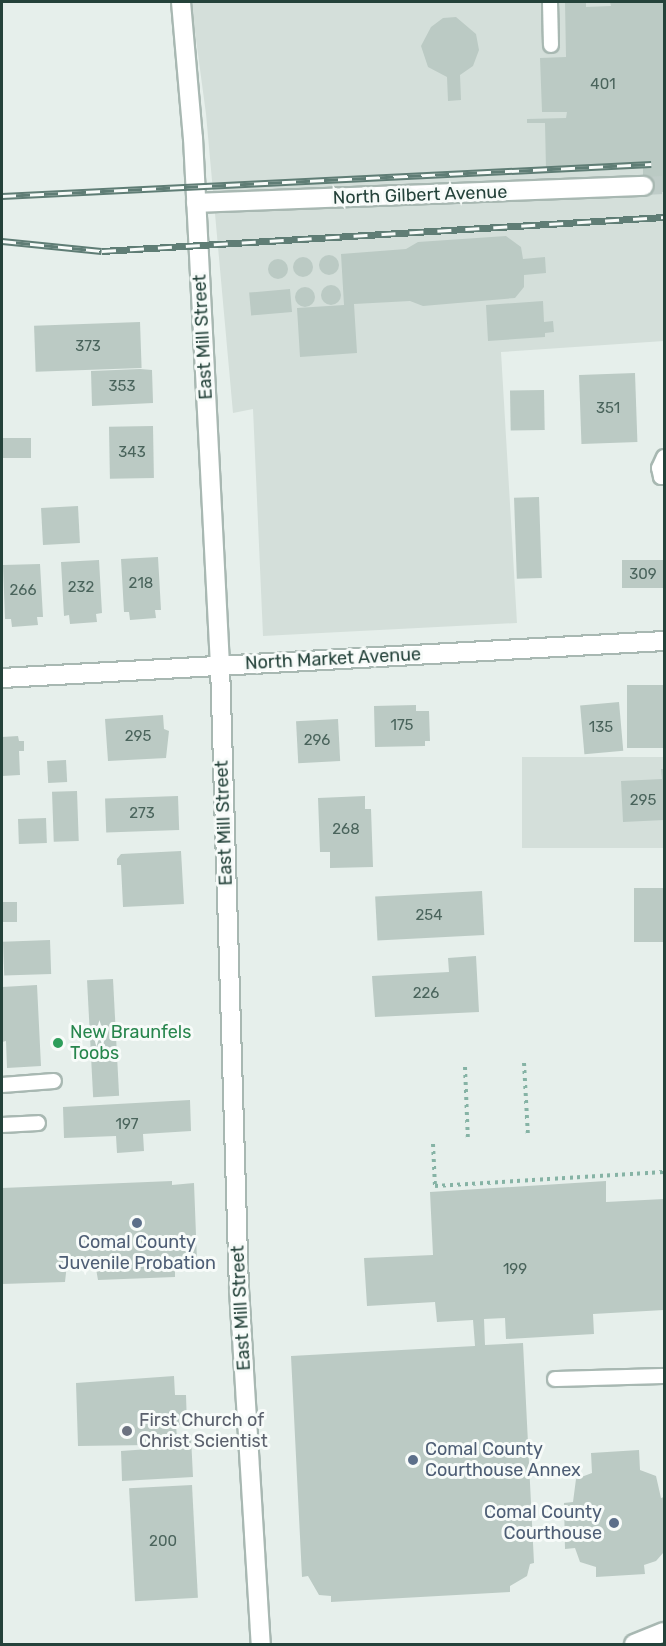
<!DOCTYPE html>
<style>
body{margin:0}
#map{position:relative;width:666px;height:1646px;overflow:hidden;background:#e6efeb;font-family:Rubik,sans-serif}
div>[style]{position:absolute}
.built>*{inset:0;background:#d4dfda;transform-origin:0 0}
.building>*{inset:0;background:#bbcac4;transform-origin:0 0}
.round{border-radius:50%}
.minor-tunnel>*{height:18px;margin-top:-9px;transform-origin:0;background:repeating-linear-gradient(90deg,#bfccc8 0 18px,transparent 0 27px)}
.path>*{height:4px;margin-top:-2px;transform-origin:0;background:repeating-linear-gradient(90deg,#86b3a5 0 3px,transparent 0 7.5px)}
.roads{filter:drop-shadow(2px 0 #a8b8b2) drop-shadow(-2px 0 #a8b8b2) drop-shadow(0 2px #a8b8b2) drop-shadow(0 -2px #a8b8b2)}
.service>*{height:14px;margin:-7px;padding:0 7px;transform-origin:7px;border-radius:7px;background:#fff}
.minor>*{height:18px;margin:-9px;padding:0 9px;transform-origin:9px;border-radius:9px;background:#fff}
.secondary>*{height:18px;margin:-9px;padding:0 9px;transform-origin:9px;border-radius:9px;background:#fff}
.rail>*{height:7px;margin-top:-3.5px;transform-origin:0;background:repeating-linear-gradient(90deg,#f7fbf9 0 14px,#5f7d75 0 28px);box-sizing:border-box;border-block:2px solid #5f7d75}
.dots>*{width:16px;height:16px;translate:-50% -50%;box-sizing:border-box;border:3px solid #f7fbf9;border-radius:50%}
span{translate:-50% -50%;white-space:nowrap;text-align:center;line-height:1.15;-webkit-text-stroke:6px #f7fbf9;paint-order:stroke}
.number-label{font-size:15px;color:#4a645c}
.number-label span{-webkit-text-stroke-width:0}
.street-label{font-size:18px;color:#24423a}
.leisure-label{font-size:18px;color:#27864d}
.left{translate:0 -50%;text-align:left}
.service-label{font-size:18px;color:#4e5e75}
.right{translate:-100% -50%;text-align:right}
.worship-label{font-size:18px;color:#5b616d}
.frame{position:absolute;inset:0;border:3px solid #24423a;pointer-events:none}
</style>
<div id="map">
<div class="built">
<i style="clip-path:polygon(191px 2px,664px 2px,664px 341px,501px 352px,517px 623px,263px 636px,253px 409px,233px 413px,206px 114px)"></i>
<i style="left:664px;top:757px;width:91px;height:142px;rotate:90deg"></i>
</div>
<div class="building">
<i style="clip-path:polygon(565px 2px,586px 2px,586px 7px,611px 6px,610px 2px,664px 2px,664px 192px,643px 192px,643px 167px,546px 169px,545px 123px,527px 123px,527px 119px,566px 118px,567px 112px,542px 112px,540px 58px,566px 57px)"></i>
<i style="clip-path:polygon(456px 17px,476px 34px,479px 50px,473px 66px,460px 75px,461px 100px,448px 101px,447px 77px,428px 67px,421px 46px,431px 27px,443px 18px)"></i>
<i style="clip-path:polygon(506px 236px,521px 247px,523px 259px,545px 257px,546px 273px,524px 275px,524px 287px,515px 298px,423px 306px,410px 301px,354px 304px,357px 353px,300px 357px,297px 308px,344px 305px,341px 254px,406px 249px,418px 242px)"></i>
<i class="round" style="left:319px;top:255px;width:20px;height:20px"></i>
<i class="round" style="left:293px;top:257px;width:20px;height:20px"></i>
<i class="round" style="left:268px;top:259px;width:20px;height:20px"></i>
<i class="round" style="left:321px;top:285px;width:20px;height:20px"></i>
<i class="round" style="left:295px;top:287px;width:20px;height:20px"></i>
<i style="left:290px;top:289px;width:23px;height:41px;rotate:85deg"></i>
<i style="clip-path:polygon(543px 301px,544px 322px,553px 321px,554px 332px,545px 333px,545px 337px,488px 341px,486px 305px)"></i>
<i style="left:140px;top:322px;width:46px;height:106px;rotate:88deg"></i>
<i style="clip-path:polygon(140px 369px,152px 370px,153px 403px,92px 406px,91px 371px)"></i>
<i style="left:635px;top:373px;width:69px;height:56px;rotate:88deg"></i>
<i style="left:544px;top:390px;width:40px;height:34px;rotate:89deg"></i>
<i style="left:153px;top:426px;width:52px;height:44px;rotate:89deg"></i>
<i style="left:2px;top:438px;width:29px;height:20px"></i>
<i style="left:539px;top:497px;width:81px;height:25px;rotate:88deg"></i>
<i style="left:78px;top:506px;width:37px;height:37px;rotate:87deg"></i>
<i style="clip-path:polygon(158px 557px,161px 610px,155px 610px,156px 618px,130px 620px,129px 612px,124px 612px,121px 559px)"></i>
<i style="clip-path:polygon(99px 560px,102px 613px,96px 614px,97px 622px,70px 624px,69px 615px,64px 616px,61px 562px)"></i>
<i style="left:664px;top:560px;width:28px;height:42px;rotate:90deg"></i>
<i style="clip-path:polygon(40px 564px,43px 617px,37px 617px,38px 625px,12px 627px,11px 619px,5px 619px,3px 565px)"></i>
<i style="left:664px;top:685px;width:63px;height:37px;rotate:90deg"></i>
<i style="left:619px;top:702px;width:49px;height:39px;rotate:85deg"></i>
<i style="clip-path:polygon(416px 705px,416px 711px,429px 711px,430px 741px,425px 741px,425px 746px,375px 747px,374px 706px)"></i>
<i style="clip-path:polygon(163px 715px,164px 729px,169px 731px,166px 758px,108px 761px,105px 719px)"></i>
<i style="left:338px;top:719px;width:42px;height:42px;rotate:87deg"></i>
<i style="clip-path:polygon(18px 736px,19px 741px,24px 741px,24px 751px,19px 751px,20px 775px,2px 776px,2px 737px)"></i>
<i style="left:66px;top:760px;width:22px;height:19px;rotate:87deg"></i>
<i style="clip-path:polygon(661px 769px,664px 769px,664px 820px,623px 822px,621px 781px,662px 779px)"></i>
<i style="left:77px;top:791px;width:50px;height:25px;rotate:88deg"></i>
<i style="left:178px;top:796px;width:34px;height:73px;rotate:88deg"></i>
<i style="clip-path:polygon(365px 796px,365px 809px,371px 809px,373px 867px,330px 868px,330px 852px,320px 852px,318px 798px)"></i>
<i style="left:46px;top:818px;width:25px;height:28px;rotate:88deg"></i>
<i style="clip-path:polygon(181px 851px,184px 904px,123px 907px,121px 865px,117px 865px,117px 859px,121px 854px)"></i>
<i style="left:664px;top:888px;width:54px;height:30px;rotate:90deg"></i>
<i style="left:482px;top:891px;width:44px;height:107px;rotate:87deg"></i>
<i style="left:2px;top:902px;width:15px;height:20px"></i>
<i style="left:50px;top:940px;width:34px;height:47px;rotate:88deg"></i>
<i style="clip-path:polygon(476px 956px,479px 1012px,375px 1017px,372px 976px,449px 972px,448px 958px)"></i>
<i style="left:113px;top:979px;width:117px;height:26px;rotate:87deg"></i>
<i style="clip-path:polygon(37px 985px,41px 1066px,7px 1068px,6px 1041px,2px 1042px,2px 987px)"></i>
<i style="clip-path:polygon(190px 1100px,191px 1131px,143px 1134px,144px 1151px,117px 1153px,116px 1136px,64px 1138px,63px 1107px)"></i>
<i style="clip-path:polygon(172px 1181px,172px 1185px,194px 1183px,197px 1261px,175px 1261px,175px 1277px,98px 1280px,95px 1263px,67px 1264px,65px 1282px,2px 1284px,2px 1188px)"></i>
<i style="clip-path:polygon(606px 1181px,606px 1202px,664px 1199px,664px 1310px,593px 1314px,594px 1334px,506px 1339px,505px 1318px,484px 1319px,485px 1345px,523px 1343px,534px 1563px,530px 1564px,527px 1576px,510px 1586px,510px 1592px,331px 1602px,331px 1596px,319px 1595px,308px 1576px,302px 1577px,291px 1356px,475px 1346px,473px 1320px,437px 1322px,435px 1302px,367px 1306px,364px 1258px,433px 1255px,430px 1192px)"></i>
<i style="clip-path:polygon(174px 1376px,175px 1395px,186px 1395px,187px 1425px,176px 1425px,177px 1438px,191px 1437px,193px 1477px,122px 1481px,121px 1451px,149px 1449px,149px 1445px,78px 1446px,76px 1383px)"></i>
<i style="clip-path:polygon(639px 1450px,640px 1470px,656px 1476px,661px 1498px,664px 1497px,663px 1553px,656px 1561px,644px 1565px,645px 1574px,596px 1577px,596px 1567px,580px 1562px,575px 1548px,565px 1549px,564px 1503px,573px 1502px,576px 1479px,592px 1473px,591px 1453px)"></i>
<i style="left:192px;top:1485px;width:113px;height:63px;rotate:87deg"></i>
</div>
<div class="minor-tunnel">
<i style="left:644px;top:186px;width:20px;rotate:-3deg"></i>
</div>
<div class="path">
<i style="left:524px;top:1063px;width:75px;rotate:86.9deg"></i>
<i style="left:465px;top:1067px;width:75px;rotate:87.7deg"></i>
<i style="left:433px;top:1144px;width:42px;rotate:87.3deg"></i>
<i style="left:435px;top:1186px;width:229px;rotate:-3.5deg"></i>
</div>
<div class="roads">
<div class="service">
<i style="left:550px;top:2px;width:43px;rotate:88.7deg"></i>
<i style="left:664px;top:457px;width:12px;rotate:114deg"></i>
<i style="left:659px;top:468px;width:9px;rotate:77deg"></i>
<i style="left:661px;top:477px;width:3px"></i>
<i style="left:2px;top:1085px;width:52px;rotate:-4.4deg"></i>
<i style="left:2px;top:1125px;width:36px;rotate:-3deg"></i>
<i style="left:555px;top:1379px;width:109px;rotate:-1.6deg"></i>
</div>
<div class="minor">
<i style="left:181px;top:2px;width:137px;rotate:85deg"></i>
<i style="left:193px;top:138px;width:528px;rotate:87.07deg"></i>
<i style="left:220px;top:665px;width:624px;rotate:88.26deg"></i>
<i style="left:239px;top:1289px;width:356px;rotate:86.5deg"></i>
<i style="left:196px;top:203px;width:448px;rotate:-2.2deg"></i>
<i style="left:2px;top:678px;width:663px;rotate:-3.2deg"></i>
</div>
<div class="secondary">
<i style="left:634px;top:1644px;width:32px;rotate:-22deg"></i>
</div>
</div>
<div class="rail">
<i style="left:2px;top:196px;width:650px;rotate:-2.82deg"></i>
<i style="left:2px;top:241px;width:100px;rotate:5.7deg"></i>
<i style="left:102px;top:251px;width:563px;rotate:-3.46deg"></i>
</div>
<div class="dots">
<i style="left:58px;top:1043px;background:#2e9e5b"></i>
<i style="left:137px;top:1223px;background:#5c6f8a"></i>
<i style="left:127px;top:1431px;background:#6b7280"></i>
<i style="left:413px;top:1460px;background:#5c6f8a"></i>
<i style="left:614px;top:1523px;background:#5c6f8a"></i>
</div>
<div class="number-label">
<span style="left:603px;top:85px">401</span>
<span style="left:88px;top:347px">373</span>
<span style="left:122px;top:387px">353</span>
<span style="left:608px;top:409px">351</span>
<span style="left:132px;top:453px">343</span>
<span style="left:643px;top:575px">309</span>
<span style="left:141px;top:584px">218</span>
<span style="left:81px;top:588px">232</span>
<span style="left:23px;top:591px">266</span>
<span style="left:402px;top:726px">175</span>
<span style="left:601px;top:728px">135</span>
<span style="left:138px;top:737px">295</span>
<span style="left:317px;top:741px">296</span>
<span style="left:643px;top:801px">295</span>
<span style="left:142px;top:814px">273</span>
<span style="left:346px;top:830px">268</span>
<span style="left:429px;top:916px">254</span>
<span style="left:426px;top:994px">226</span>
<span style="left:127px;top:1125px">197</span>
<span style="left:515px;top:1270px">199</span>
<span style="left:163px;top:1542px">200</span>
</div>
<div class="street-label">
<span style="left:420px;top:195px;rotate:-2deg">North Gilbert Avenue</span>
<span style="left:203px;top:337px;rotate:-93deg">East Mill Street</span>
<span style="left:333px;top:659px;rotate:-3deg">North Market Avenue</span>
<span style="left:224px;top:823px;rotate:-92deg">East Mill Street</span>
<span style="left:241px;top:1308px;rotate:-93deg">East Mill Street</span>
</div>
<div class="leisure-label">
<span class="left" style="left:70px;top:1043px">New Braunfels<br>Toobs</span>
</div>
<div class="service-label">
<span style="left:137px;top:1253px">Comal County<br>Juvenile Probation</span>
<span class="left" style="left:425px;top:1460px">Comal County<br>Courthouse Annex</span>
<span class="right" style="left:602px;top:1523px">Comal County<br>Courthouse</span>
</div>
<div class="worship-label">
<span class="left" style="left:139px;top:1431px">First Church of<br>Christ Scientist</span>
</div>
<div class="frame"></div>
</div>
